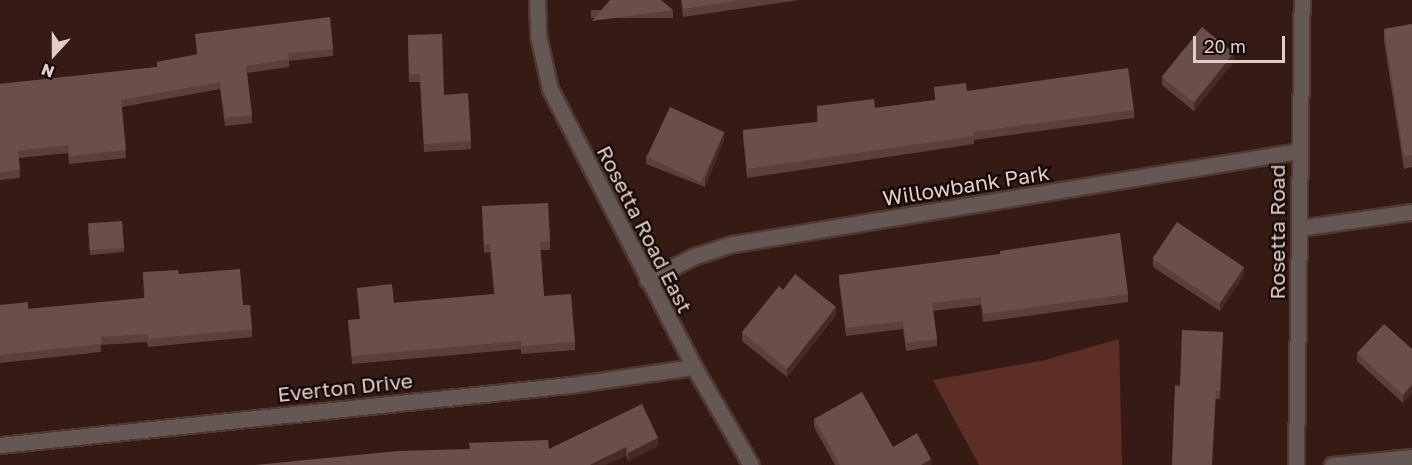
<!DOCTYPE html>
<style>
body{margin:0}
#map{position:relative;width:1412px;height:465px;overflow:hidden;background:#361b15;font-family:"Golos Text",sans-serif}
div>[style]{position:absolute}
.green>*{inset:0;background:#5c2e25}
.roads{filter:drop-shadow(2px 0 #513832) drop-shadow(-2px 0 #513832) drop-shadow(0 2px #513832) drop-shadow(0 -2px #513832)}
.minor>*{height:15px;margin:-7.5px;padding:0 7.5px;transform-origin:7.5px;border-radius:7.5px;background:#655753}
.wall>*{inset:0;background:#5c3f38;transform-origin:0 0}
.shaded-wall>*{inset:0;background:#472a23}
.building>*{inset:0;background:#6a4e48;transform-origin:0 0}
span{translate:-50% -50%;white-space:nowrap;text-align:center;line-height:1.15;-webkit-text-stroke:4.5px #150907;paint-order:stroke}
.street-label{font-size:21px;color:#e1ceca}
.north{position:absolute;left:24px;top:24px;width:60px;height:60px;-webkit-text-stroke:4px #150907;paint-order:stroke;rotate:201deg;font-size:16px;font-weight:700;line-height:24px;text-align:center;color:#e1ceca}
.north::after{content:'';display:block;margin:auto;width:21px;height:27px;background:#e1ceca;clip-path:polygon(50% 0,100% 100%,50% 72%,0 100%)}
.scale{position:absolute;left:1193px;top:36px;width:92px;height:27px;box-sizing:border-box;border:3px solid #e1ceca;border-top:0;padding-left:8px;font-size:18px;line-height:21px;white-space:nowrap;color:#e1ceca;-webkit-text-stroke:4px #150907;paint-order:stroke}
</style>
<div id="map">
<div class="green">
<i style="clip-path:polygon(1119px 339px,1122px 465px,979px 465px,933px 380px,1045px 360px)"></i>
</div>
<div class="roads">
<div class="minor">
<i style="left:537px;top:0;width:35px;rotate:88deg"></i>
<i style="left:538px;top:35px;width:55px;rotate:77.5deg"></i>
<i style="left:550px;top:89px;width:313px;rotate:62.6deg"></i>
<i style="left:694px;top:367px;width:113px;rotate:59.8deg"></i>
<i style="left:1299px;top:228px;width:114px;rotate:-8.1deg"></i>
<i style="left:647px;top:280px;width:54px;rotate:-26.6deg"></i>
<i style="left:695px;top:256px;width:40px;rotate:-18deg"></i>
<i style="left:733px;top:244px;width:574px;rotate:-9.33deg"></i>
<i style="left:0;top:445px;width:573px;rotate:-6.01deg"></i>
<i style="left:570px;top:385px;width:125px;rotate:-8.3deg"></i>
<i style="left:1296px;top:465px;width:465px;rotate:-89.3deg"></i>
<i style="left:1332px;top:465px;width:80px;rotate:-5.7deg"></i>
</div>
</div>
<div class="wall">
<i style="clip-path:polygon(681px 0,799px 0,683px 17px)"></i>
<i style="left:673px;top:10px;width:8px;height:82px;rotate:90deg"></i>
<i style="clip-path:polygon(1412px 24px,1412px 167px,1404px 169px,1384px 41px,1384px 29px)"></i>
<i style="clip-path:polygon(195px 34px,333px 49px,333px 56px,289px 61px,289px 67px,247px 73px,252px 115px,252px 123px,225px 126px,220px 89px,122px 107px,126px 158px,69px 164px,68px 153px,19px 158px,20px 178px,0 180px,0 84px,157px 67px,157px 62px,197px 55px)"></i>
<i style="clip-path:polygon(408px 35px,471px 141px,471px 149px,424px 152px,420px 82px,409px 82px)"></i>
<i style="clip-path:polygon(1234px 61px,1194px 111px,1162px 85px,1162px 77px)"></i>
<i style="clip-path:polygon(934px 87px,1134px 110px,1134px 118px,974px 140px,974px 144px,747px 178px,743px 138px,743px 130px,817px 122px,817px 106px,875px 108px,935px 100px)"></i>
<i style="clip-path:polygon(724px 140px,705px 187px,646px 164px,646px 156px)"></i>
<i style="clip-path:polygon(482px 206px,550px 241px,550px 250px,540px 250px,544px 296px,575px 342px,575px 350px,521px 354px,521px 349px,352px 364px,348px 320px,360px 319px,357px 288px,394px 303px,494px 294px,490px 252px,484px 253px)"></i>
<i style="clip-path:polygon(122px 221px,124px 252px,90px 255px,88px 229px)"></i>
<i style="clip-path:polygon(1153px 259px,1244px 275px,1220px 311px,1153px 267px)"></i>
<i style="clip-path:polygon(143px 272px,179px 274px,243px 305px,252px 329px,252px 337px,148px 347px,147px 342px,101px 345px,101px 352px,0 363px,0 305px,28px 309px,144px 298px)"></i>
<i style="clip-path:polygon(839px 275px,1128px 294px,1128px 302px,983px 322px,981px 305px,933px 311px,937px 339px,937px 346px,906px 351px,903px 329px,846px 336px,839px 283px)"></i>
<i style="clip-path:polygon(783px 290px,836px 315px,787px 377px,742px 341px,742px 332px)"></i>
<i style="clip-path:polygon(1223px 332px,1220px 399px,1216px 399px,1180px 386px)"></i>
<i style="clip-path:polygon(1412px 349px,1403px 403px,1357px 361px,1357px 353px)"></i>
<i style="clip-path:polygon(814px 419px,893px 447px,931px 465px,835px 465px,814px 427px)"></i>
<i style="clip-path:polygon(658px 446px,628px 461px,626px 456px,549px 449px)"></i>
</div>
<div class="shaded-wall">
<i style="clip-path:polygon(1234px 53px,1234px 61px,1194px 111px,1194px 103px)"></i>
<i style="clip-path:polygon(724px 132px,724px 140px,705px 187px,705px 179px)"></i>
<i style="clip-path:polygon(1244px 267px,1244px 275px,1220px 311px,1220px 303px)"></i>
<i style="clip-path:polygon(836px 307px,836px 315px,787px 377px,787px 369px)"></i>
<i style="clip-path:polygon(1412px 385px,1412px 393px,1403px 403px,1403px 395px)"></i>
<i style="clip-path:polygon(658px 438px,658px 446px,628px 461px,628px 453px)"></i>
<i style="clip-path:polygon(626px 447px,626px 456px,606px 465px,590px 465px)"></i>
<i style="clip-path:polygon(931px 459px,931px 465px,921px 465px)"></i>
</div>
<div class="building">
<i style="clip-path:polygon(610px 0,661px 0,673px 10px,592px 21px)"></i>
<i style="clip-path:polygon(682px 0,743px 0,683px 9px)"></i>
<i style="clip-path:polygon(330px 17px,333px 49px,288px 53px,289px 59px,246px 66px,252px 115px,225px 118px,220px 82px,121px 100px,126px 150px,69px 156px,68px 145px,18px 151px,20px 170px,0 172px,0 84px,157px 67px,157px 62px,198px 54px,195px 34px)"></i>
<i style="clip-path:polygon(1412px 24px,1412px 155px,1404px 156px,1384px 29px)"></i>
<i style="left:1202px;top:27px;width:41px;height:64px;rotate:39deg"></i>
<i style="clip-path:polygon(442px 34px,444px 95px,468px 93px,471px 141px,424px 144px,420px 74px,409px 74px,408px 35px)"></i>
<i style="clip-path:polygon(1128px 68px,1134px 110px,973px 132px,974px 136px,747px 169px,743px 130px,818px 122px,817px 106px,874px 99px,875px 108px,936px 100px,934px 87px,966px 83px,967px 91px)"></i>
<i style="left:670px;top:107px;width:60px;height:55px;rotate:25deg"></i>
<i style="clip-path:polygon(548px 203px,550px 241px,540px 242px,544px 296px,571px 294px,575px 342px,521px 346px,521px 341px,352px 356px,348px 320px,360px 319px,357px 288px,392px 284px,394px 303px,495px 294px,490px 244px,484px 245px,482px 206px)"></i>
<i style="left:122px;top:221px;width:27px;height:34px;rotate:86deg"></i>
<i style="left:1177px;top:222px;width:81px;height:44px;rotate:34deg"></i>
<i style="clip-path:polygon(1120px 233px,1128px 294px,983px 314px,981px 297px,932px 303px,937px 339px,906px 343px,903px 321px,846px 328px,839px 275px,1000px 254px,1000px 251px)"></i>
<i style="clip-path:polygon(240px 269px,243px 305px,250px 305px,252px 329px,148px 339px,147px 334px,101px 337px,101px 344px,0 355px,0 305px,28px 302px,28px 309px,145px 298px,143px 272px,178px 270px,179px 274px)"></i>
<i style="clip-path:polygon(795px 274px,836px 307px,787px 369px,742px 332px,779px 286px,783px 290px)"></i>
<i style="clip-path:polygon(1384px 324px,1412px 349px,1412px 385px,1403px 395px,1357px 353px)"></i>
<i style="clip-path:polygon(1182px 330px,1223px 332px,1220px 391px,1216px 391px,1212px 465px,1172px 465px,1175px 385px,1180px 386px)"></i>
<i style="clip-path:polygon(862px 392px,893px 447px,917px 433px,931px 459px,921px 465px,840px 465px,814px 419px)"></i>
<i style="clip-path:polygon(642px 404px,658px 438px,628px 453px,626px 447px,590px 465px,255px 465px,398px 451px,470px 449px,469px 443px,548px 440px,549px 449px)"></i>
</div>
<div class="street-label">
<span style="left:966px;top:185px;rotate:-9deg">Willowbank Park</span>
<span style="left:645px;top:229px;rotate:63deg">Rosetta Road East</span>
<span style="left:1277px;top:232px;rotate:-90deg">Rosetta Road</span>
<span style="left:345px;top:387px;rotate:-6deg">Everton Drive</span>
</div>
<div class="north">N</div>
<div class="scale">20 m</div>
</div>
